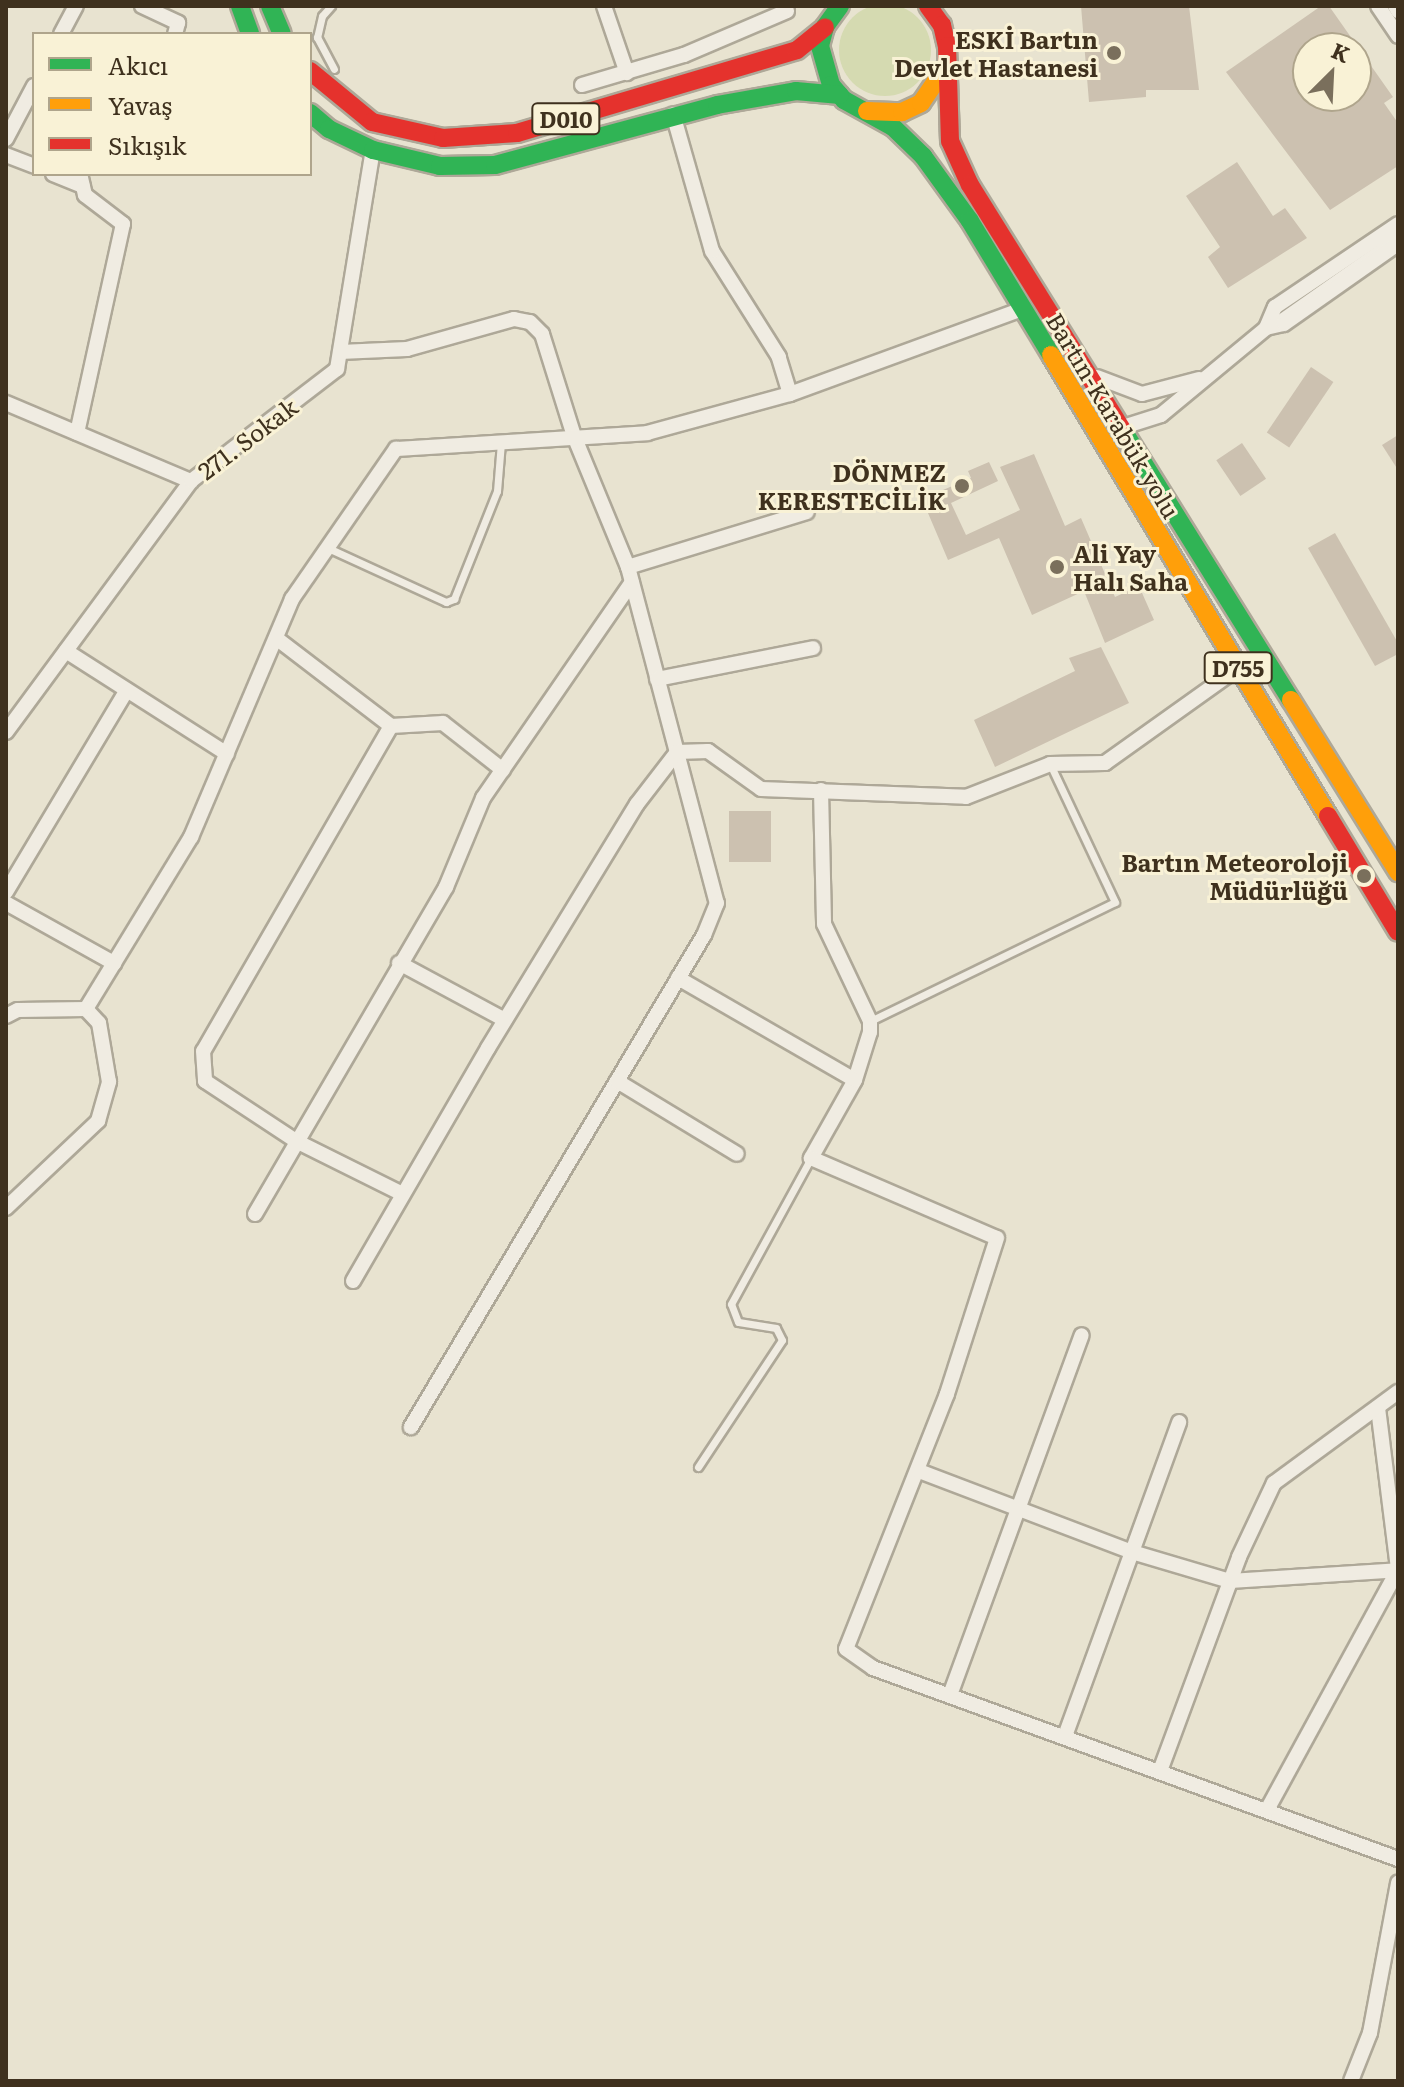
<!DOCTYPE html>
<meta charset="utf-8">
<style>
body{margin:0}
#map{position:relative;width:1404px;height:2087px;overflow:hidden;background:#e8e3d0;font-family:Literata,serif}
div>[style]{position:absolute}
.green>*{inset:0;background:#d5dab1}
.round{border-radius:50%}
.building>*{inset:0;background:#ccc1b0;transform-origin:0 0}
.roads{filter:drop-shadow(2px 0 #aea898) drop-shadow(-2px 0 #aea898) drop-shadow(0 2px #aea898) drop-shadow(0 -2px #aea898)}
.lane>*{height:7px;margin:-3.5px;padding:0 3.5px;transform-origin:3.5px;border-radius:3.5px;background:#f0ece2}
.street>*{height:14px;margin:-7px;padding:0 7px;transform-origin:7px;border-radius:7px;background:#f0ece2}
.fast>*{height:18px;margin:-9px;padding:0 9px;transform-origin:9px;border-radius:9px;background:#30b455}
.slow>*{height:18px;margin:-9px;padding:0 9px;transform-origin:9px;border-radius:9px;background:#ff9f0a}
.jam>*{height:18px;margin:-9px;padding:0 9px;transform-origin:9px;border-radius:9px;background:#e5322d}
.dots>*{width:22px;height:22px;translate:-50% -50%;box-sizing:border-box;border:4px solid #f9f2d6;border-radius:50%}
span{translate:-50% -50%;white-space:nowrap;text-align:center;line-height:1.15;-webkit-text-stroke:6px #f9f2d6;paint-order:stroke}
.shield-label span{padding:2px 6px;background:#f9f2d6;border:2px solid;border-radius:6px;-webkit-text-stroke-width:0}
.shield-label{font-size:22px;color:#3f311e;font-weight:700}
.poi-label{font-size:24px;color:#3f311e;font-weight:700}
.right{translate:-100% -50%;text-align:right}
.left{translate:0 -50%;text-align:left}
.street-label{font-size:24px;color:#3f311e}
.frame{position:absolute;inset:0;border:8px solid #3f311e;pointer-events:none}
.legend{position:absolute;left:32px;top:32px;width:280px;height:144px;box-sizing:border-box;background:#f9f2d6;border:2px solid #afa58c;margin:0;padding:10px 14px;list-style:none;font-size:24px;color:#3f311e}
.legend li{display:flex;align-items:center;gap:16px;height:40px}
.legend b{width:40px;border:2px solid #afa58c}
.north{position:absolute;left:1292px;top:32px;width:80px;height:80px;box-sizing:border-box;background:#f9f2d6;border:2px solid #afa58c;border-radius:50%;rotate:24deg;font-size:22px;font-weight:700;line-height:32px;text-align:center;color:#3f311e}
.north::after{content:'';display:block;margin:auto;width:28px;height:36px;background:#7a6f5c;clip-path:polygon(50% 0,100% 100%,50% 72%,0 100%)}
</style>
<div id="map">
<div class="green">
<i class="round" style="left:839px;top:4px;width:92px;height:92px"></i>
</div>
<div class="building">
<i style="clip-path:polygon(1081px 6px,1189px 6px,1199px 90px,1146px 90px,1146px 97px,1089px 102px)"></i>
<i style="clip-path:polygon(evenodd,1321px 6px,1329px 6px,1393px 97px,1384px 103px,1398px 123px,1398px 166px,1330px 210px,1226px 72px,1321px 6px,1308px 48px,1356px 48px,1356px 96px,1308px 96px,1308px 48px)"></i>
<i style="clip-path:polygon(1237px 162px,1273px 216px,1285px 208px,1307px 238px,1228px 288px,1208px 257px,1220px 247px,1186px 196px)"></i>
<i style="left:1311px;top:367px;width:27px;height:79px;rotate:34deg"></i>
<i style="clip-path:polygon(1398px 435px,1398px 470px,1382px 445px)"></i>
<i style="left:1242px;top:443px;width:43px;height:31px;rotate:56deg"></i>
<i style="clip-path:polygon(1034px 454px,1065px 526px,1081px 518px,1115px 597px,1139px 586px,1154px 620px,1105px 643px,1084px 591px,1032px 615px,999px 538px,948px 560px,922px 499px,971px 478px,968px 471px,989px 462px,998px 481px,951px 503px,966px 535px,1020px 510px,1000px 467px)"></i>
<i style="clip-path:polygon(1335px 533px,1398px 643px,1398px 654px,1375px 666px,1308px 548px)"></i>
<i style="clip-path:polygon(1101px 647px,1129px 703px,995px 767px,974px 720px,1075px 671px,1069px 658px)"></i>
<i style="left:729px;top:811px;width:42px;height:51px"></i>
</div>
<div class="roads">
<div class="lane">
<i style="left:331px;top:6px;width:13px;rotate:132deg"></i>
<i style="left:322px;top:16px;width:22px;rotate:103deg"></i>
<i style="left:317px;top:37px;width:36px;rotate:62deg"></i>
<i style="left:1273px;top:322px;width:153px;rotate:-35.1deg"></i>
<i style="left:328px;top:548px;width:130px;rotate:24.6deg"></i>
<i style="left:446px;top:602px;width:9px;rotate:-21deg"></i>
<i style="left:454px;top:599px;width:116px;rotate:-68.3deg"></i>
<i style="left:497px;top:491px;width:49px;rotate:-85.3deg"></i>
<i style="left:870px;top:1021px;width:272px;rotate:-25.9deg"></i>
<i style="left:1115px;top:902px;width:153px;rotate:-115.2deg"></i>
<i style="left:698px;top:1467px;width:152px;rotate:-56.5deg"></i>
<i style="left:782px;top:1340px;width:13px;rotate:-117deg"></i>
<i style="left:776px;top:1328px;width:38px;rotate:-171deg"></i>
<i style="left:738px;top:1322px;width:19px;rotate:-111deg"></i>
<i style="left:731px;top:1304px;width:166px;rotate:-61.3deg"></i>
</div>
<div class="street">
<i style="left:142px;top:6px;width:40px;rotate:25deg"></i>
<i style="left:178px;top:23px;width:11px;rotate:105deg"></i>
<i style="left:604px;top:6px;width:71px;rotate:71.1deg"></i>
<i style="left:1378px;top:6px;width:36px;rotate:56deg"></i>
<i style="left:1395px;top:6px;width:6px;rotate:59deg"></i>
<i style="left:61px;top:34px;width:32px;rotate:-62deg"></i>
<i style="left:582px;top:85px;width:106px;rotate:-16.4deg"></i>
<i style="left:684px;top:55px;width:112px;rotate:-23.1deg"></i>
<i style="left:6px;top:139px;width:60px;rotate:-62.2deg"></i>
<i style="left:6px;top:155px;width:30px;rotate:21deg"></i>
<i style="left:53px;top:174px;width:32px;rotate:22deg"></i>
<i style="left:1266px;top:328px;width:23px;rotate:-67deg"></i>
<i style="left:1275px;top:307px;width:148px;rotate:-34deg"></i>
<i style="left:340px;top:352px;width:67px;rotate:-2.6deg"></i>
<i style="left:407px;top:349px;width:111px;rotate:-15.7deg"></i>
<i style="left:514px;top:319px;width:16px;rotate:11deg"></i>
<i style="left:530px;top:322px;width:17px;rotate:45deg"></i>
<i style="left:542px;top:334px;width:107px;rotate:72.6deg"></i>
<i style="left:574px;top:436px;width:142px;rotate:67.6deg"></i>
<i style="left:628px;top:567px;width:348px;rotate:75.2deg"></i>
<i style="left:717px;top:903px;width:35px;rotate:112deg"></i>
<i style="left:704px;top:935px;width:573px;rotate:120.78deg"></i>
<i style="left:1097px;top:377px;width:48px;rotate:20.7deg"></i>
<i style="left:1142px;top:394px;width:59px;rotate:-14.7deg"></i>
<i style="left:790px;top:394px;width:247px;rotate:-20.1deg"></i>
<i style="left:6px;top:403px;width:201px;rotate:22.9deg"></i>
<i style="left:1120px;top:428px;width:43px;rotate:-17.6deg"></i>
<i style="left:1161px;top:415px;width:136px;rotate:-39.6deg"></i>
<i style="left:1266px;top:328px;width:18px;rotate:-13deg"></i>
<i style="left:1284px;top:324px;width:139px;rotate:-35.1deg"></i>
<i style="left:77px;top:433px;width:214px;rotate:-77.6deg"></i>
<i style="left:123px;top:224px;width:48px;rotate:-142.7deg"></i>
<i style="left:85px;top:195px;width:22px;rotate:-103deg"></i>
<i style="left:628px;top:567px;width:187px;rotate:-17.1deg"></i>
<i style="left:276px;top:638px;width:145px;rotate:37.4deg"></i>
<i style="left:391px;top:726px;width:52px;rotate:-3.3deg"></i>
<i style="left:443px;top:723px;width:76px;rotate:38.1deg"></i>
<i style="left:66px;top:651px;width:191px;rotate:32.6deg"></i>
<i style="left:657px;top:679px;width:159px;rotate:-11.2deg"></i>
<i style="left:391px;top:726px;width:375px;rotate:120deg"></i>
<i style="left:203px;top:1051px;width:30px;rotate:86deg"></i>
<i style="left:205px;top:1081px;width:109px;rotate:33.4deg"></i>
<i style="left:296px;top:1141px;width:119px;rotate:26.4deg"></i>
<i style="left:6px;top:732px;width:312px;rotate:-53.6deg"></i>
<i style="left:191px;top:481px;width:184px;rotate:-37.5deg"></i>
<i style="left:337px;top:369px;width:222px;rotate:-80.7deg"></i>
<i style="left:821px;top:790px;width:134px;rotate:88.7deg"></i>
<i style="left:824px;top:924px;width:107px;rotate:64.6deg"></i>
<i style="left:870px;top:1021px;width:11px;rotate:90deg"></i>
<i style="left:870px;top:1032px;width:50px;rotate:107.4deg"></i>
<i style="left:855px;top:1080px;width:90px;rotate:119.4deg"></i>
<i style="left:811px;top:1158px;width:202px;rotate:23.3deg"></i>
<i style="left:997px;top:1238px;width:164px;rotate:107.8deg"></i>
<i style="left:947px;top:1394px;width:274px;rotate:111.6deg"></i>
<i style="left:846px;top:1649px;width:33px;rotate:35deg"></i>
<i style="left:873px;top:1668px;width:559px;rotate:19.99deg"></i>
<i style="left:6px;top:892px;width:235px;rotate:-59.1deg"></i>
<i style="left:6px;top:903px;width:124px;rotate:29.1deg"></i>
<i style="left:399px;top:963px;width:120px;rotate:28.3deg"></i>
<i style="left:678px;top:978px;width:204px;rotate:30deg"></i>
<i style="left:6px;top:1016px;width:13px;rotate:-27deg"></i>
<i style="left:18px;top:1010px;width:68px;rotate:-0.8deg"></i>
<i style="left:617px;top:1081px;width:140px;rotate:31.3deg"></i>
<i style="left:6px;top:1208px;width:127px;rotate:-43.4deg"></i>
<i style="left:98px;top:1121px;width:41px;rotate:-74.2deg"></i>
<i style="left:109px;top:1082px;width:60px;rotate:-99.6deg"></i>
<i style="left:99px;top:1023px;width:19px;rotate:-133deg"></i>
<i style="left:86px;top:1009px;width:202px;rotate:-58.6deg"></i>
<i style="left:191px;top:837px;width:259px;rotate:-67deg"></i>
<i style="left:292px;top:599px;width:183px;rotate:-55.3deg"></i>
<i style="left:396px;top:449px;width:252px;rotate:-3.6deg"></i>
<i style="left:647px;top:433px;width:148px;rotate:-15.3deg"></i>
<i style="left:790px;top:394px;width:39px;rotate:-107deg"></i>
<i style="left:779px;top:357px;width:125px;rotate:-122.3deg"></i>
<i style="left:712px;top:251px;width:142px;rotate:-105.9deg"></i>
<i style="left:255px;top:1214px;width:379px;rotate:-59.7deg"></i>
<i style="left:446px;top:887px;width:96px;rotate:-67.4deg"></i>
<i style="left:483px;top:798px;width:262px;rotate:-55.4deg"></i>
<i style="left:353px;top:1281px;width:269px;rotate:-59.9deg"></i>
<i style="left:488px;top:1048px;width:286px;rotate:-58.6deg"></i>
<i style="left:637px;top:804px;width:66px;rotate:-52.4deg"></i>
<i style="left:677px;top:752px;width:31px;rotate:-2deg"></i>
<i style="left:708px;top:751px;width:65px;rotate:35.6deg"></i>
<i style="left:761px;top:789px;width:205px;rotate:2.2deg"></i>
<i style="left:966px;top:797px;width:90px;rotate:-21.4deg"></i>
<i style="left:1050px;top:764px;width:55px;rotate:-1deg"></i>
<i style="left:1105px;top:763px;width:163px;rotate:-35.5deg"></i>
<i style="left:1378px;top:1408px;width:161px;rotate:82.9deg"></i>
<i style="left:919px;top:1471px;width:228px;rotate:20.8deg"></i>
<i style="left:1132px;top:1552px;width:102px;rotate:16.5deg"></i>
<i style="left:1230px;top:1581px;width:168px;rotate:-3.7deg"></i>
<i style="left:950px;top:1695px;width:383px;rotate:-69.9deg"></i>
<i style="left:1065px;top:1736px;width:334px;rotate:-70deg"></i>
<i style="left:1160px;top:1771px;width:228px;rotate:-69.7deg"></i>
<i style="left:1239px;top:1557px;width:82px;rotate:-64.7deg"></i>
<i style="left:1274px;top:1483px;width:154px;rotate:-36.3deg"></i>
<i style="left:1267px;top:1810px;width:273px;rotate:-61.4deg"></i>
<i style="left:1351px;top:2081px;width:52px;rotate:-68.4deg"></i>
<i style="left:1370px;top:2033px;width:153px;rotate:-79.4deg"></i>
</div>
<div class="fast">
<i style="left:240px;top:6px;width:30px;rotate:70deg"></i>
<i style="left:270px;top:6px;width:30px;rotate:67deg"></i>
<i style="left:840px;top:6px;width:26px;rotate:126deg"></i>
<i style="left:825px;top:27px;width:20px;rotate:105deg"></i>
<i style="left:820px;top:46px;width:41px;rotate:74.2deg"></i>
<i style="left:831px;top:85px;width:20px;rotate:49deg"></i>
<i style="left:844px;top:100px;width:56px;rotate:28.9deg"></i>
<i style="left:893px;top:127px;width:42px;rotate:44deg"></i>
<i style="left:923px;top:156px;width:80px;rotate:54.1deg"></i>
<i style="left:970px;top:221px;width:157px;rotate:58.8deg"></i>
<i style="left:310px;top:113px;width:25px;rotate:40deg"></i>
<i style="left:329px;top:129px;width:49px;rotate:25.5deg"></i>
<i style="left:373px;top:150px;width:69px;rotate:13.4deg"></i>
<i style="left:440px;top:166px;width:55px;rotate:-1deg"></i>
<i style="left:495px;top:165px;width:230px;rotate:-15.1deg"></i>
<i style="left:717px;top:105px;width:80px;rotate:-10deg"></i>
<i style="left:796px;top:91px;width:44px;rotate:5.2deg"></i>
<i style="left:1124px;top:432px;width:316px;rotate:58.1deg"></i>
</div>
<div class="slow">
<i style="left:867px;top:111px;width:35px;rotate:2deg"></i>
<i style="left:902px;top:112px;width:21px;rotate:-25deg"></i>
<i style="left:921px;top:103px;width:42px;rotate:-55.6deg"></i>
<i style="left:1051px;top:355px;width:538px;rotate:59deg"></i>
<i style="left:1291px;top:700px;width:203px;rotate:58.1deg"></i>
</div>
<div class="jam">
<i style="left:928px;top:6px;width:24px;rotate:54deg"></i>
<i style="left:942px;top:25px;width:22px;rotate:77deg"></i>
<i style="left:947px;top:46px;width:95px;rotate:88.2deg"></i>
<i style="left:950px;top:141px;width:48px;rotate:65.6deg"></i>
<i style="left:970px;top:185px;width:291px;rotate:58.1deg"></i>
<i style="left:310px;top:71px;width:80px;rotate:39.4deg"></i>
<i style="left:372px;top:122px;width:73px;rotate:12.7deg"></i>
<i style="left:443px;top:138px;width:74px;rotate:-3.9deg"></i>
<i style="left:517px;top:133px;width:292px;rotate:-16.5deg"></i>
<i style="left:797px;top:50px;width:36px;rotate:-39deg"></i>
<i style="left:1328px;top:816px;width:135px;rotate:58.9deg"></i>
</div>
</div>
<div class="dots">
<i style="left:1114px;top:53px;background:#7a6f5c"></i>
<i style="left:962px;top:486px;background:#7a6f5c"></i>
<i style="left:1057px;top:567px;background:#7a6f5c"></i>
<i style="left:1364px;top:876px;background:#7a6f5c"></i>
</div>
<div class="shield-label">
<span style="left:566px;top:119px">D010</span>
<span style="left:1238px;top:668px">D755</span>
</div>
<div class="poi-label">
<span class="right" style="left:1098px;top:53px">ESKİ Bartın<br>Devlet Hastanesi</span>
<span class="right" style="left:946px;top:486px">DÖNMEZ<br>KERESTECİLİK</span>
<span class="left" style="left:1073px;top:567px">Ali Yay<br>Halı Saha</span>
<span class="right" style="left:1348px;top:876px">Bartın Meteoroloji<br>Müdürlüğü</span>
</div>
<div class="street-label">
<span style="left:1114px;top:415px;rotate:59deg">Bartın-Karabük yolu</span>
<span style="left:247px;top:438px;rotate:-37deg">271. Sokak</span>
</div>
<div class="frame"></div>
<ul class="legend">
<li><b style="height:10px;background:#30b455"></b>Akıcı</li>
<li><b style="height:10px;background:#ff9f0a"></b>Yavaş</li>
<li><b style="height:10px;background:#e5322d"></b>Sıkışık</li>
</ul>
<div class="north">K</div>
</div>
